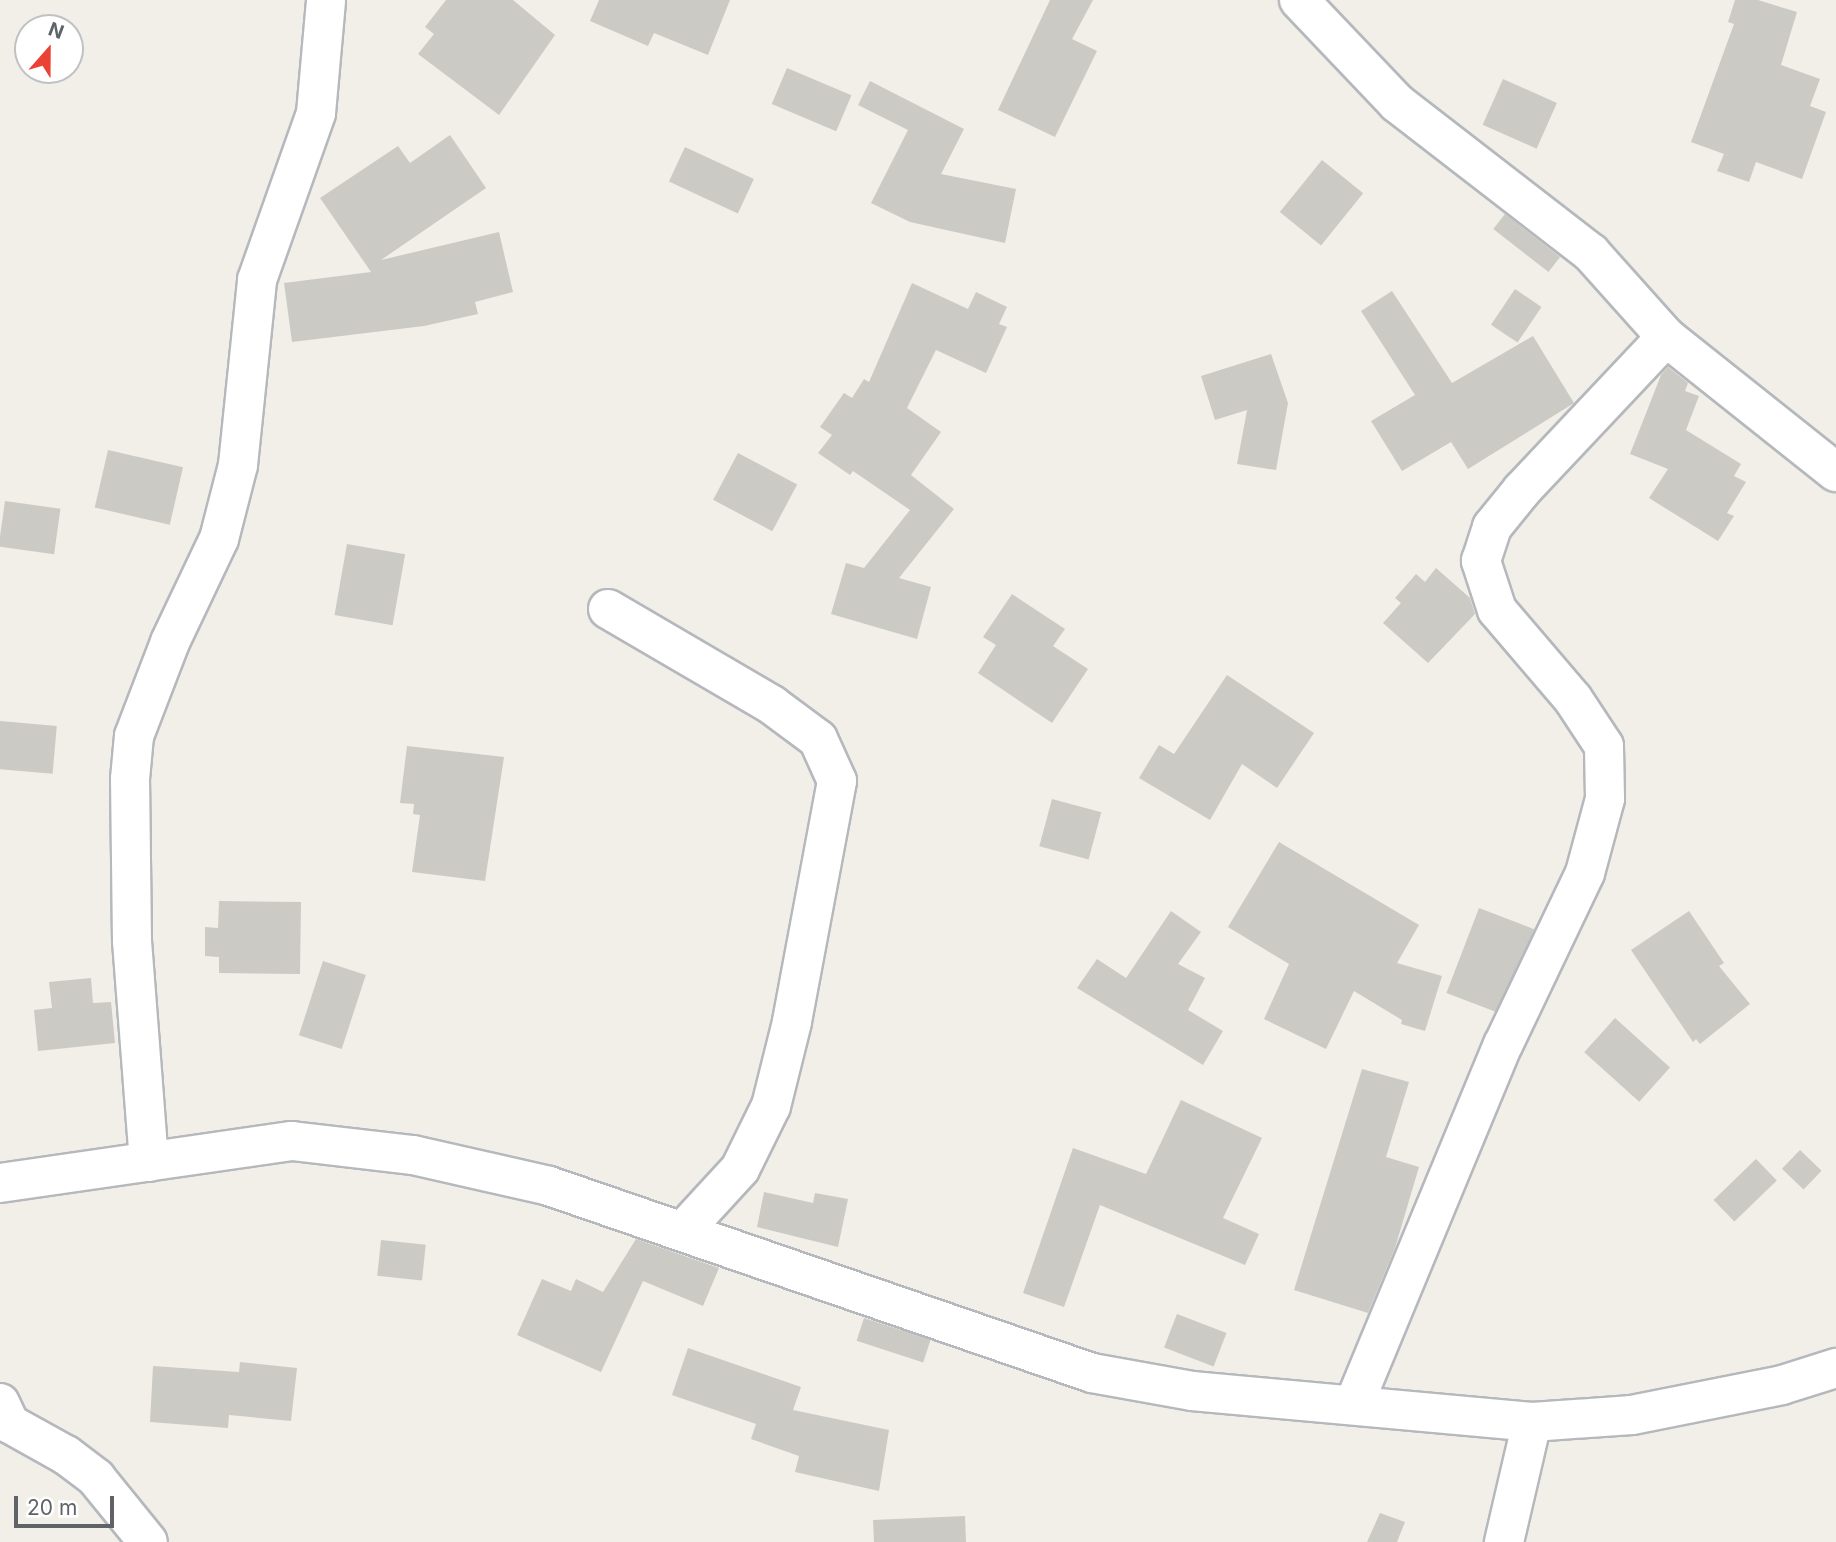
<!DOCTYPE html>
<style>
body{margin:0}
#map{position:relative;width:1836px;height:1542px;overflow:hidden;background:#f1efe8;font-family:Inter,sans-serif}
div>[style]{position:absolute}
.building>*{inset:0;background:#cccac5;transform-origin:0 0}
.roads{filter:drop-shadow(2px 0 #b5b8bc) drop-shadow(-2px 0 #b5b8bc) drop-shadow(0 2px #b5b8bc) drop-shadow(0 -2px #b5b8bc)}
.minor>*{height:38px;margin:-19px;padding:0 19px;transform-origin:19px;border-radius:19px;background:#fff}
span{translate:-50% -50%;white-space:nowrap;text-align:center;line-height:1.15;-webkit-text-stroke:5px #fff;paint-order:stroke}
.north{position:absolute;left:14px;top:14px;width:70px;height:70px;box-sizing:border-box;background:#fff;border:2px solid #bfc1c3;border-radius:50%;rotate:21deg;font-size:19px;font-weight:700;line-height:28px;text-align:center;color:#5f6368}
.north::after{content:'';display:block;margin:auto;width:24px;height:32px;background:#ea4335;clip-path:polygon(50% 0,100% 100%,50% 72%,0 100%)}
.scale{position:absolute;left:14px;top:1496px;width:100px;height:32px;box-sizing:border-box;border:4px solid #5f6368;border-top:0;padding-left:9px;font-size:21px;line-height:24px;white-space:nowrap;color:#5f6368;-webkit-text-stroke:5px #fff;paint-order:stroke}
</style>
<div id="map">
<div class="building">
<i style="clip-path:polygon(446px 0,513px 0,555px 35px,499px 115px,418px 54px,434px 34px,425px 27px)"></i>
<i style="clip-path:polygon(599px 0,730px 0,708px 55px,654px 33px,648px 46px,590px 21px)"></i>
<i style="clip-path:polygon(1050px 0,1093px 0,1072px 39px,1097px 51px,1055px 137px,998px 110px)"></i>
<i style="clip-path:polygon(1735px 0,1758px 0,1797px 12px,1781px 65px,1820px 79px,1810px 106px,1826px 112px,1802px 179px,1756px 162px,1749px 182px,1717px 171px,1724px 154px,1691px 142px,1734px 24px,1728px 22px)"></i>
<i style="left:787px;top:68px;width:70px;height:39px;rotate:23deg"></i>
<i style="left:1503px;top:79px;width:59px;height:50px;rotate:24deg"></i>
<i style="clip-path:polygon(870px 81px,964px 129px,941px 174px,1016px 189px,1005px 243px,910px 222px,871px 203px,908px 130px,858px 105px)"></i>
<i style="clip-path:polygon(450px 135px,486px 188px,381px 260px,499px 232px,513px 292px,475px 302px,478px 314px,424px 326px,292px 342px,284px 283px,371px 272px,320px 198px,398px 146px,410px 163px)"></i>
<i style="left:685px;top:147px;width:76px;height:38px;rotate:25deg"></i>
<i style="left:1322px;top:160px;width:53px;height:67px;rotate:39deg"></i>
<i style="left:1505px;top:214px;width:70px;height:19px;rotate:38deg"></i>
<i style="clip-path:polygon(912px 283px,968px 309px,976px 292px,1007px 307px,999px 324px,1007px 327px,986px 373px,936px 350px,907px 408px,941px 432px,911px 475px,954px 509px,899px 578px,931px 587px,917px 639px,831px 614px,846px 563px,864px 568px,910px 510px,853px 471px,850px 475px,818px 453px,832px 435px,820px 427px,844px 393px,852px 398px,864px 379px,869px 382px)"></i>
<i style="left:1515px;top:289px;width:32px;height:43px;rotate:34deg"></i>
<i style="clip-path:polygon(1392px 291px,1452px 383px,1533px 336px,1574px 403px,1468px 469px,1451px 442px,1402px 471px,1371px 421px,1415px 395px,1361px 311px)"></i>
<i style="clip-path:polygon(1271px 354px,1288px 403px,1276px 470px,1237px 464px,1247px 410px,1215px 420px,1201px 376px)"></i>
<i style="clip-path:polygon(1668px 367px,1688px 383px,1685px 391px,1699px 396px,1686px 430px,1741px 464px,1734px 476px,1746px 482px,1727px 513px,1734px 516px,1718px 541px,1649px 498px,1668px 469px,1630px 454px,1661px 375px)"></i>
<i style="left:108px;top:450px;width:77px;height:59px;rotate:13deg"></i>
<i style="left:738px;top:453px;width:67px;height:53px;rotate:28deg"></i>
<i style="left:5px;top:501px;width:56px;height:46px;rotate:8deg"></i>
<i style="left:347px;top:544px;width:59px;height:72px;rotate:10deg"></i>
<i style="clip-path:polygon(1436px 568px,1470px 598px,1475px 614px,1428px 663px,1383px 623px,1401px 603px,1395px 598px,1416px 574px,1425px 582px)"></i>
<i style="clip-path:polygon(1012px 594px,1065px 629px,1053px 646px,1088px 669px,1052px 723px,978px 673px,996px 645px,983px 637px)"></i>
<i style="clip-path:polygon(1227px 675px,1314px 733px,1277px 788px,1242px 764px,1210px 820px,1139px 778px,1159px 745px,1174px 754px)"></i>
<i style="left:0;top:721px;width:57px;height:48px;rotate:5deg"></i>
<i style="clip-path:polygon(407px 746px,504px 757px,485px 881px,412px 872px,420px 815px,413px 814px,414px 804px,400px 803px)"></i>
<i style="left:1052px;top:799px;width:51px;height:49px;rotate:15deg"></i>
<i style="clip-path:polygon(1279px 842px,1419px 925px,1397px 963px,1442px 976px,1425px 1031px,1401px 1024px,1402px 1020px,1354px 991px,1326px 1049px,1264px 1019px,1289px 964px,1228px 927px)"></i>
<i style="clip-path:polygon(219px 901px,301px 902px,300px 974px,219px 973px,219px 957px,205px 956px,205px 927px,218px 928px)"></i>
<i style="left:1479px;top:908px;width:59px;height:91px;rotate:21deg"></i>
<i style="clip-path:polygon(1171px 911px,1201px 932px,1178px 964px,1205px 978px,1188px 1010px,1223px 1031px,1203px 1065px,1077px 988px,1097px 959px,1126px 978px)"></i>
<i style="clip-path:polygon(1689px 911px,1724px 963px,1719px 966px,1750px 1004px,1700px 1044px,1696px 1039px,1693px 1042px,1631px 950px)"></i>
<i style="left:323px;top:961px;width:45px;height:78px;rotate:18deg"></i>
<i style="clip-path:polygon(91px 978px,93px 1003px,111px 1002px,115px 1043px,38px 1051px,34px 1010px,52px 1008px,49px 982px)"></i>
<i style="left:1615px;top:1018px;width:74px;height:46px;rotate:42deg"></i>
<i style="clip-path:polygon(1362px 1069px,1409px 1082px,1386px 1157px,1419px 1167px,1395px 1248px,1368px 1313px,1294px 1290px)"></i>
<i style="clip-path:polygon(1181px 1100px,1262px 1138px,1223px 1218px,1259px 1234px,1245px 1265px,1100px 1205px,1064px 1307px,1023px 1293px,1073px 1148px,1146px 1174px)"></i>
<i style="left:1800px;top:1150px;width:30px;height:26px;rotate:44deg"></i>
<i style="left:1756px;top:1159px;width:30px;height:59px;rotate:46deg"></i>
<i style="clip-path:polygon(764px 1192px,813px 1203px,815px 1193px,848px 1199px,838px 1247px,757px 1227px)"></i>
<i style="clip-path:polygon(636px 1239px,719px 1268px,703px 1306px,643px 1281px,601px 1372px,517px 1335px,542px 1279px,571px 1291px,576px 1279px,603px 1292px)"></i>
<i style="left:381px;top:1240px;width:45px;height:36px;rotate:6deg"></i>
<i style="left:1177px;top:1314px;width:53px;height:36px;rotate:21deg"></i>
<i style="left:864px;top:1318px;width:70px;height:24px;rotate:18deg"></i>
<i style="clip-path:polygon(688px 1348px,801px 1387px,793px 1410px,889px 1430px,879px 1491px,795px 1472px,799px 1456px,751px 1439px,756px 1424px,672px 1395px)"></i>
<i style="clip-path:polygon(240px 1362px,297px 1368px,291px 1421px,229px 1415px,228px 1428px,150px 1422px,153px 1366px,239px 1372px)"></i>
<i style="clip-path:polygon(1380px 1513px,1405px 1522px,1397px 1542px,1367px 1542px)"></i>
<i style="clip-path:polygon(965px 1516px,966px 1542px,874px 1542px,873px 1520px)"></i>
</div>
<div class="roads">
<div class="minor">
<i style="left:1299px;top:0;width:142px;rotate:46.4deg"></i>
<i style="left:1397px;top:103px;width:245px;rotate:37.7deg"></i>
<i style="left:1591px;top:253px;width:113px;rotate:48.2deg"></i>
<i style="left:1666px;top:337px;width:217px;rotate:38.5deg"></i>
<i style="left:608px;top:609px;width:190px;rotate:30.3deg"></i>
<i style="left:772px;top:705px;width:57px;rotate:36.5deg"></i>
<i style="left:818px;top:739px;width:46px;rotate:65.7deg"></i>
<i style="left:837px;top:781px;width:245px;rotate:100.6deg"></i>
<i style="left:792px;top:1022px;width:87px;rotate:104deg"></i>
<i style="left:771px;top:1106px;width:70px;rotate:116.2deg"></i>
<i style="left:740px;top:1169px;width:84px;rotate:132.6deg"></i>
<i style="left:149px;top:1162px;width:222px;rotate:-94.4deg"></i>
<i style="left:132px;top:941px;width:162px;rotate:-90.7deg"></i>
<i style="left:130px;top:779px;width:43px;rotate:-84.7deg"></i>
<i style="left:134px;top:736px;width:101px;rotate:-69deg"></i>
<i style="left:170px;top:642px;width:114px;rotate:-64.6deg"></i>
<i style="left:219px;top:539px;width:76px;rotate:-75.6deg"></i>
<i style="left:238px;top:465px;width:186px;rotate:-84.1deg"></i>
<i style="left:257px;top:280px;width:177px;rotate:-70.5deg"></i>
<i style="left:316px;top:113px;width:113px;rotate:-84.9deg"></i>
<i style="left:0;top:1183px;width:295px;rotate:-8.2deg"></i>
<i style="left:292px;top:1141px;width:122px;rotate:6.6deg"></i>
<i style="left:413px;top:1155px;width:139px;rotate:12.8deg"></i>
<i style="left:549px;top:1186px;width:574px;rotate:19deg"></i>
<i style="left:1092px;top:1373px;width:102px;rotate:10.2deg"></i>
<i style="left:1192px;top:1391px;width:341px;rotate:5.2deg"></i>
<i style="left:1532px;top:1422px;width:100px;rotate:-4deg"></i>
<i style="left:1632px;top:1415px;width:153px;rotate:-11.3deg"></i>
<i style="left:1782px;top:1385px;width:57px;rotate:-17.5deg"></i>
<i style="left:0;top:1403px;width:23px;rotate:65deg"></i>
<i style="left:10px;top:1424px;width:64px;rotate:29deg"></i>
<i style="left:66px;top:1455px;width:38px;rotate:37deg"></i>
<i style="left:96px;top:1478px;width:82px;rotate:50.9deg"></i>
<i style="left:1354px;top:1404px;width:389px;rotate:-67.5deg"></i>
<i style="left:1503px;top:1045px;width:191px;rotate:-64.5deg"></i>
<i style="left:1585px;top:873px;width:77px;rotate:-74.9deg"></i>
<i style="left:1605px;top:799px;width:53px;rotate:-91.1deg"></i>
<i style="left:1604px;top:746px;width:56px;rotate:-123.4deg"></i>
<i style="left:1573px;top:699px;width:117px;rotate:-130.5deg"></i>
<i style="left:1497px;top:610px;width:52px;rotate:-108.1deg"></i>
<i style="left:1481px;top:561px;width:36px;rotate:-72deg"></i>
<i style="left:1492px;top:527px;width:48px;rotate:-51deg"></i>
<i style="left:1522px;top:490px;width:210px;rotate:-46.7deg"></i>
<i style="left:1504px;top:1542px;width:123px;rotate:-76.9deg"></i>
</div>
</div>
<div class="north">N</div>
<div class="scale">20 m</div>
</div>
